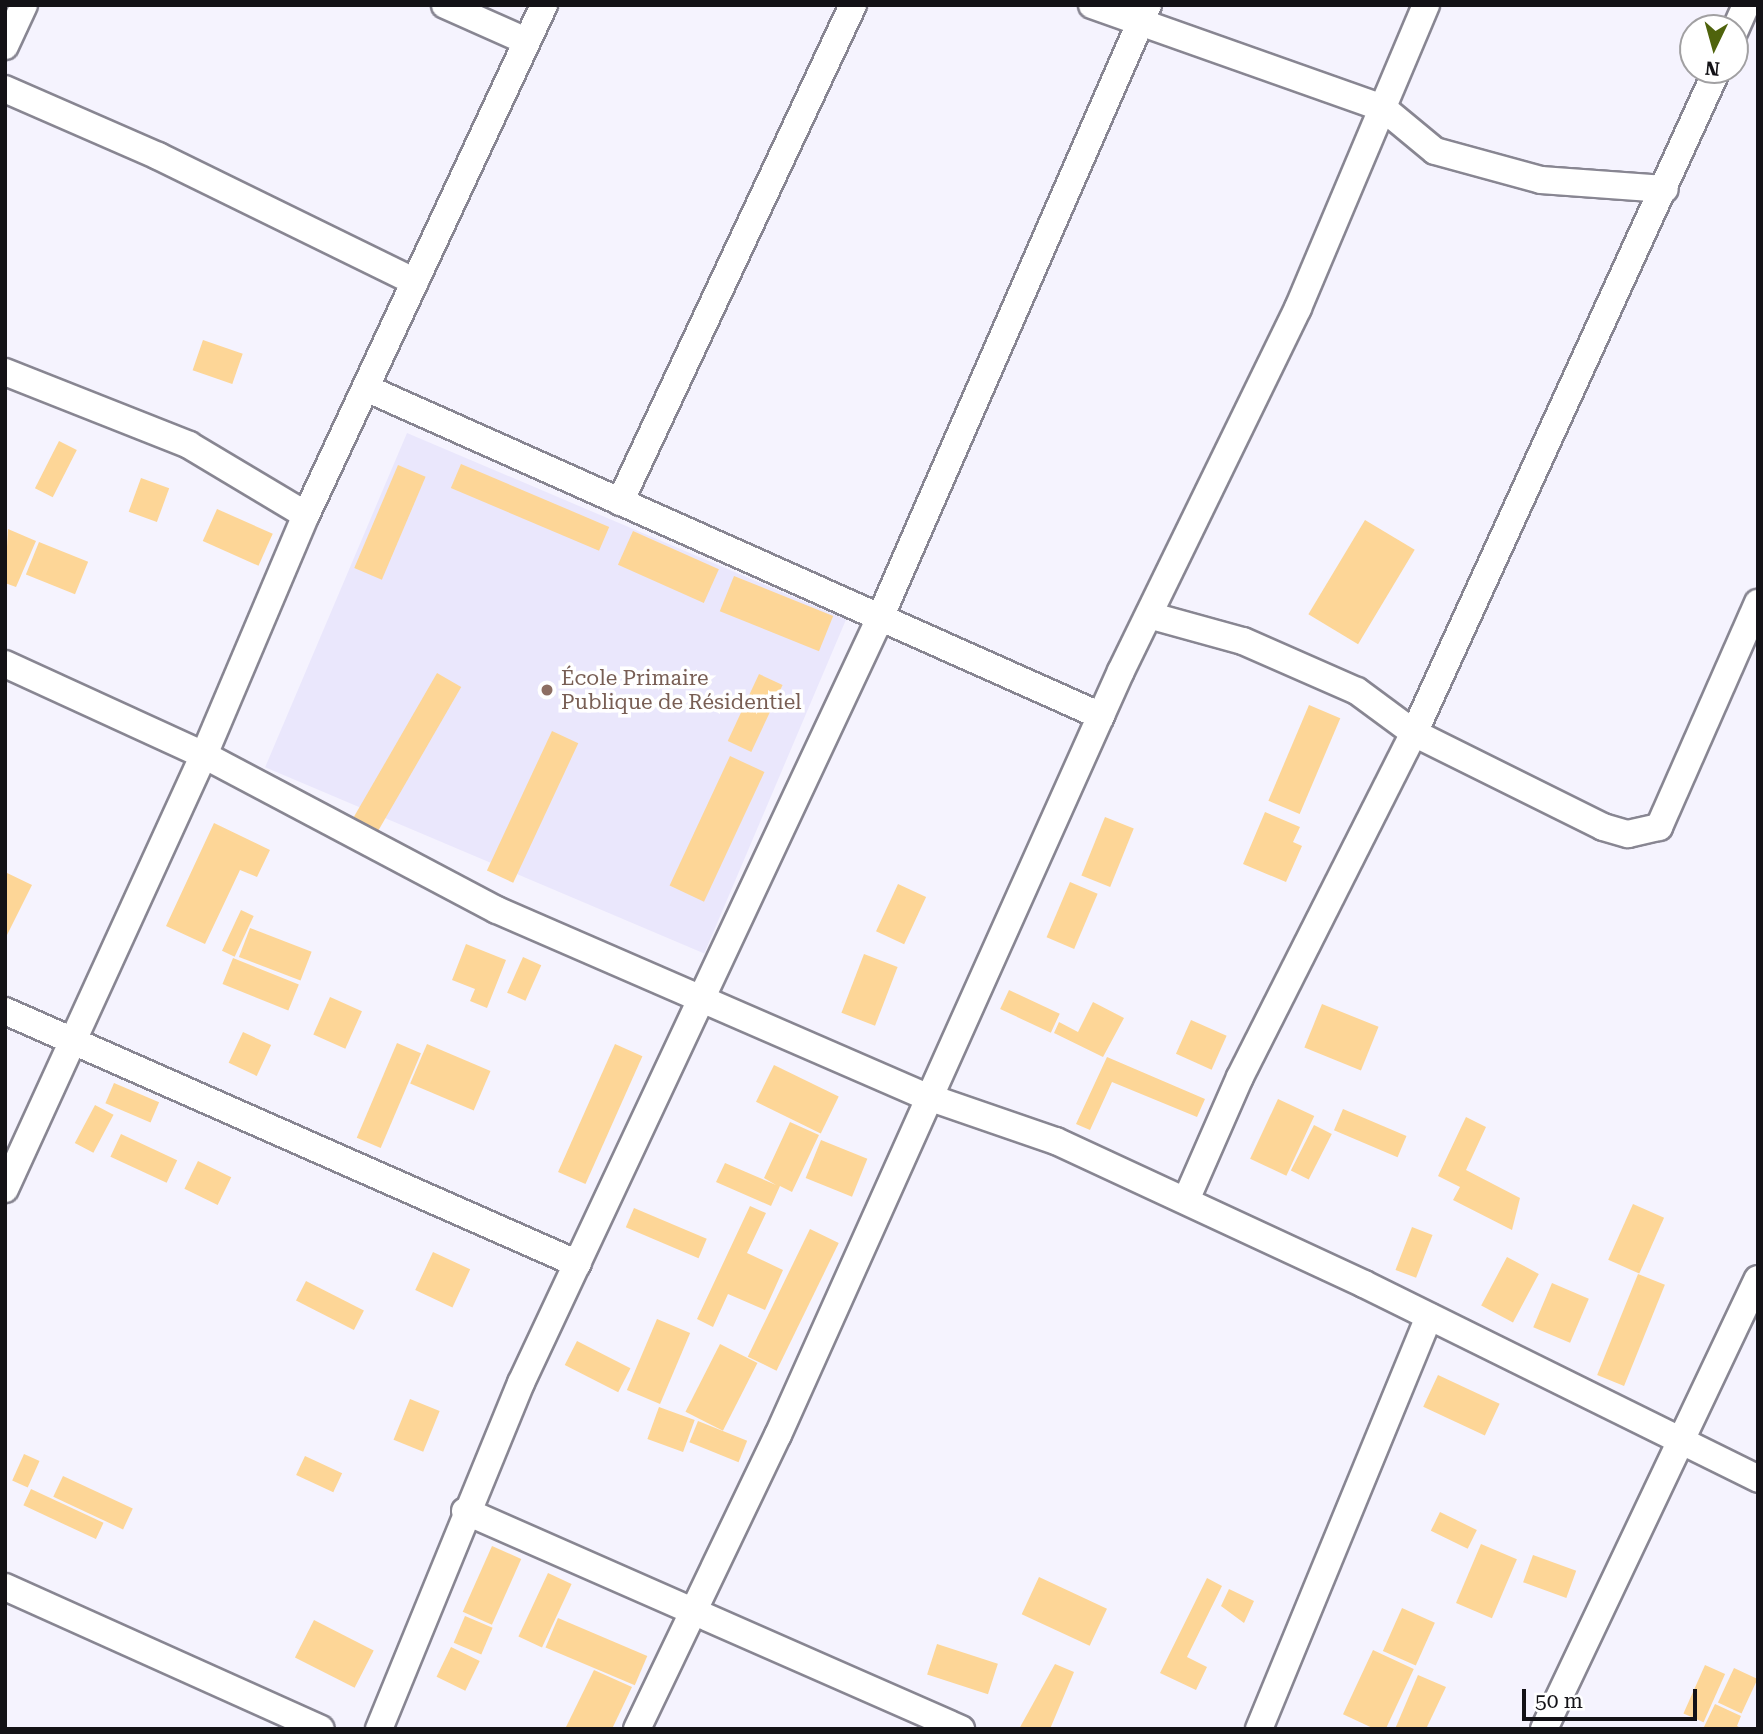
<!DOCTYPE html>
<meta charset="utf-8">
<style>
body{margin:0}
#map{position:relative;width:1763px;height:1734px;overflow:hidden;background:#f5f3fe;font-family:"Roboto Serif",serif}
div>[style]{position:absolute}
.built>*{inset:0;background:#eae7fc;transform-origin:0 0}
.building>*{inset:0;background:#fdd697;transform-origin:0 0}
.roads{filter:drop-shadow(2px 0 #888692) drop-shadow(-2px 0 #888692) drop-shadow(0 2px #888692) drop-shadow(0 -2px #888692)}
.street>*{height:26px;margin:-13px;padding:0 13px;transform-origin:13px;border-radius:13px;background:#fff}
.dots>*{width:19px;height:19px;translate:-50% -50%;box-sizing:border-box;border:4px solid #fff;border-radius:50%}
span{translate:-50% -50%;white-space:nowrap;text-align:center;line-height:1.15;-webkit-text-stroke:7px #fff;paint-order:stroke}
.education-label{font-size:21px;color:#785e54}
.left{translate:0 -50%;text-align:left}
.frame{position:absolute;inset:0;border:7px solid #131216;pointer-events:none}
.north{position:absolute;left:1679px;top:14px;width:70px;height:70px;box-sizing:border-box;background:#fff;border:2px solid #a1a0a2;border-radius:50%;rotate:185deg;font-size:19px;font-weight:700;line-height:28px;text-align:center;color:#131216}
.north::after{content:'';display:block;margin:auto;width:24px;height:32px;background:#4f630c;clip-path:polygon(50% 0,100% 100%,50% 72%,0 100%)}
.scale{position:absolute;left:1522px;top:1689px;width:175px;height:32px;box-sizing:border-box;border:4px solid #131216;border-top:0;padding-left:9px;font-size:21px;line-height:24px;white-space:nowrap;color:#131216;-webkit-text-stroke:5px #fff;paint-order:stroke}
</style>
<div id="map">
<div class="built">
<i style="left:407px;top:433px;width:477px;height:363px;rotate:23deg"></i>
</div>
<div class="building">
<i style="left:203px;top:340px;width:42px;height:32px;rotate:19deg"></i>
<i style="left:59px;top:441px;width:20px;height:53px;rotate:27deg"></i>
<i style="left:461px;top:464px;width:161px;height:26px;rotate:23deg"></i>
<i style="left:398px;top:465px;width:30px;height:112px;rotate:23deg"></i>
<i style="left:141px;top:478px;width:30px;height:36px;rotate:20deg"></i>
<i style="left:217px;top:509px;width:61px;height:35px;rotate:24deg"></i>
<i style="left:1365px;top:520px;width:58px;height:110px;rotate:31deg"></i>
<i style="clip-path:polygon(8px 529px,36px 541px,16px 587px,5px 583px)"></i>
<i style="left:633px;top:531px;width:94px;height:37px;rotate:24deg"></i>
<i style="left:39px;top:542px;width:53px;height:35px;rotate:22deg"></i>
<i style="left:734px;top:576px;width:107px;height:38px;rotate:22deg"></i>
<i style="left:437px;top:673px;width:28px;height:169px;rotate:30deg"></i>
<i style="left:759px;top:674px;width:26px;height:74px;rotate:25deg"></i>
<i style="left:1309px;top:705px;width:34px;height:104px;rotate:23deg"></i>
<i style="left:552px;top:731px;width:29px;height:154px;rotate:25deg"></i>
<i style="left:730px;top:756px;width:38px;height:143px;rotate:25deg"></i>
<i style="clip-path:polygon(1265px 812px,1300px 827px,1293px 842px,1302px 846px,1286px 882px,1243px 864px)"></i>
<i style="left:1105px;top:817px;width:31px;height:63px;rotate:22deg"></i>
<i style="clip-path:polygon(214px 823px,270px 850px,257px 877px,240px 870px,205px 944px,166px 926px)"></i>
<i style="clip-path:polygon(5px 872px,32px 885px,5px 939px)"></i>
<i style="left:1070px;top:882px;width:30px;height:60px;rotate:23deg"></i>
<i style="left:898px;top:884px;width:31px;height:52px;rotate:25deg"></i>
<i style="left:241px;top:910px;width:14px;height:45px;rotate:25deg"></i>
<i style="left:250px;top:928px;width:66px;height:31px;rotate:21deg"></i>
<i style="clip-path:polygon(466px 944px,506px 960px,487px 1008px,470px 1001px,475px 989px,452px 980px)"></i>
<i style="left:864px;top:954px;width:36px;height:63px;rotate:21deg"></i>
<i style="left:523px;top:957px;width:20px;height:39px;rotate:24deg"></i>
<i style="left:233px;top:958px;width:71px;height:28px;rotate:22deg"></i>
<i style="left:1009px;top:990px;width:56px;height:21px;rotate:25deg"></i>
<i style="left:330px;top:997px;width:35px;height:41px;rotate:24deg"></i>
<i style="clip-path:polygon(1093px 1002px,1124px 1018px,1103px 1057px,1054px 1033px,1059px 1022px,1078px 1032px)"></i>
<i style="left:1322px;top:1004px;width:61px;height:47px;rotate:22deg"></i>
<i style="left:1191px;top:1020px;width:39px;height:37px;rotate:24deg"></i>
<i style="left:243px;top:1032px;width:31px;height:34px;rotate:25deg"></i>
<i style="left:397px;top:1043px;width:26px;height:103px;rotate:23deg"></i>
<i style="left:427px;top:1044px;width:69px;height:43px;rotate:23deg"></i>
<i style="left:615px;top:1044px;width:30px;height:140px;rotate:24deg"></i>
<i style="clip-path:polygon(1107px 1057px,1205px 1099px,1197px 1117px,1112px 1082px,1090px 1130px,1076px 1124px)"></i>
<i style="left:774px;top:1065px;width:72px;height:41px;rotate:26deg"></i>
<i style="left:114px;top:1083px;width:49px;height:22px;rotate:23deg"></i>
<i style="left:1278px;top:1099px;width:40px;height:66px;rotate:25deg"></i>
<i style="left:95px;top:1105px;width:21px;height:43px;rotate:28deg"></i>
<i style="left:1343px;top:1109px;width:69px;height:23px;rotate:23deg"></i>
<i style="clip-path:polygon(1466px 1117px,1486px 1127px,1466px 1170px,1520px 1198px,1512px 1230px,1453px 1200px,1460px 1187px,1438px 1176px)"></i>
<i style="clip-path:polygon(790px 1122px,819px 1135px,792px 1192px,780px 1186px,771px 1206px,716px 1182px,725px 1163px,776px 1185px,764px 1178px)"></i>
<i style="left:1314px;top:1125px;width:20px;height:51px;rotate:27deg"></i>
<i style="left:121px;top:1134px;width:62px;height:25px;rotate:25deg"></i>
<i style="left:821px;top:1140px;width:50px;height:41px;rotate:22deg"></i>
<i style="left:198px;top:1161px;width:37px;height:31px;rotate:26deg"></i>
<i style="left:1633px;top:1204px;width:34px;height:61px;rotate:24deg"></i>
<i style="clip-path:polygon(750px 1206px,766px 1213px,747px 1253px,783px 1270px,765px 1310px,728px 1294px,713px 1327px,697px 1319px)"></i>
<i style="left:634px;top:1208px;width:79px;height:21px;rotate:23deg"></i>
<i style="left:1412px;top:1227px;width:22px;height:46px;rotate:21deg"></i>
<i style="left:810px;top:1229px;width:32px;height:142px;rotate:26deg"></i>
<i style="left:433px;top:1252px;width:41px;height:42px;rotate:25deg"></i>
<i style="left:1507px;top:1257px;width:36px;height:55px;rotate:28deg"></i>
<i style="left:1638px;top:1274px;width:29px;height:109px;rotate:22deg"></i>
<i style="left:306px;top:1281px;width:65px;height:22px;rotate:27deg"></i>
<i style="left:1552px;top:1283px;width:40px;height:48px;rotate:23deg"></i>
<i style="left:657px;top:1319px;width:36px;height:77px;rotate:23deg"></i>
<i style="left:577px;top:1341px;width:60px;height:27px;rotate:27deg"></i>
<i style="left:720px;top:1344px;width:42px;height:76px;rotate:27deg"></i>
<i style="left:1438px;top:1375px;width:68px;height:35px;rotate:25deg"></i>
<i style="left:410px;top:1399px;width:32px;height:44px;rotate:22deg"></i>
<i style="left:659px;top:1407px;width:38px;height:34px;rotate:20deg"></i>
<i style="left:698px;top:1421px;width:53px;height:23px;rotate:22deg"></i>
<i style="left:24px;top:1454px;width:17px;height:29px;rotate:24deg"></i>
<i style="left:305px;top:1456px;width:41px;height:21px;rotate:25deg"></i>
<i style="left:63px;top:1476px;width:77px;height:23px;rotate:25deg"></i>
<i style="left:31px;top:1489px;width:80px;height:18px;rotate:25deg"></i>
<i style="left:1440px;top:1512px;width:41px;height:21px;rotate:26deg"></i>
<i style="left:1481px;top:1544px;width:39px;height:64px;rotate:23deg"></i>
<i style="left:492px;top:1546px;width:32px;height:72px;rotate:24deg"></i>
<i style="left:1533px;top:1555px;width:46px;height:29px;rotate:20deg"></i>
<i style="left:548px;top:1573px;width:26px;height:70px;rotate:25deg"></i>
<i style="left:1039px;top:1577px;width:75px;height:41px;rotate:25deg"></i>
<i style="clip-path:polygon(1207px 1578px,1222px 1586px,1187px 1657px,1207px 1667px,1196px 1690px,1160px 1673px)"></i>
<i style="clip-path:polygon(1229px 1589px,1254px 1601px,1244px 1623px,1221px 1606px)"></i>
<i style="left:1402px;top:1608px;width:36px;height:47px;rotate:24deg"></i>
<i style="left:465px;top:1616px;width:30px;height:29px;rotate:23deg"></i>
<i style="left:558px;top:1618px;width:97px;height:32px;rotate:23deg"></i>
<i style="left:314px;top:1620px;width:67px;height:42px;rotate:27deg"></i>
<i style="left:937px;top:1644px;width:64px;height:32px;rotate:18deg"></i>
<i style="left:451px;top:1647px;width:32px;height:33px;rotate:26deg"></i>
<i style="left:1373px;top:1650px;width:45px;height:71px;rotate:25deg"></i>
<i style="clip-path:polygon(1055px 1664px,1074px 1672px,1050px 1729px,1019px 1729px)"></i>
<i style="left:1705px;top:1665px;width:22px;height:53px;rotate:24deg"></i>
<i style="left:1734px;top:1668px;width:26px;height:38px;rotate:25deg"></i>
<i style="clip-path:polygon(594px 1670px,632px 1687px,612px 1729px,565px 1729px)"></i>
<i style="clip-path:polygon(1418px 1675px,1446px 1687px,1426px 1729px,1395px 1729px)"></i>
<i style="clip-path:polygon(1715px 1704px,1741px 1716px,1737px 1726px,1743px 1729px,1703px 1729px)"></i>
</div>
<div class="roads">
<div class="street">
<i style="left:445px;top:5px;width:89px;rotate:24deg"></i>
<i style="left:1092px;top:5px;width:309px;rotate:19.5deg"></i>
<i style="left:1383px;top:108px;width:67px;rotate:39.6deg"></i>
<i style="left:1435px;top:151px;width:110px;rotate:15.3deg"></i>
<i style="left:1541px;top:180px;width:124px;rotate:4.2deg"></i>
<i style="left:1735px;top:30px;width:27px;rotate:-66deg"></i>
<i style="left:5px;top:46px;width:45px;rotate:-65.1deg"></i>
<i style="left:5px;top:89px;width:167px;rotate:23.6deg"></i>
<i style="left:158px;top:156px;width:286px;rotate:26.1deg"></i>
<i style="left:5px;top:372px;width:198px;rotate:21.6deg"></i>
<i style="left:189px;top:445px;width:136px;rotate:30.9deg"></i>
<i style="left:366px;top:388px;width:805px;rotate:24.05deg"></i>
<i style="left:620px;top:502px;width:549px;rotate:-64.88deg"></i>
<i style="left:1152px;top:616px;width:94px;rotate:15.4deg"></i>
<i style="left:1243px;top:641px;width:124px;rotate:23.7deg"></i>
<i style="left:1357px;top:691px;width:71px;rotate:36.4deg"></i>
<i style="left:1414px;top:733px;width:211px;rotate:26.4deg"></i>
<i style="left:1603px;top:827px;width:26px;rotate:16deg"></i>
<i style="left:1628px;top:834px;width:32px;rotate:-13deg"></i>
<i style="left:1659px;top:827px;width:245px;rotate:-66.2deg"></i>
<i style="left:5px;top:664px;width:219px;rotate:24.6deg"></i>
<i style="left:204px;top:755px;width:331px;rotate:27.9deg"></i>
<i style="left:497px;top:910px;width:470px;rotate:23.5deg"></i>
<i style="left:928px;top:1097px;width:135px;rotate:19deg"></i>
<i style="left:1056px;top:1141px;width:340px;rotate:24.9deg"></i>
<i style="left:1364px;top:1284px;width:440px;rotate:26.3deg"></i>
<i style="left:5px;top:1011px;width:626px;rotate:23.82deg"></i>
<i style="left:5px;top:1189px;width:477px;rotate:-65.4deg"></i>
<i style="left:204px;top:755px;width:261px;rotate:-67deg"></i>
<i style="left:306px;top:515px;width:563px;rotate:-64.98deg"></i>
<i style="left:1186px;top:1200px;width:134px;rotate:-66.3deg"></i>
<i style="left:1240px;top:1077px;width:386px;rotate:-63.2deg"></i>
<i style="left:1414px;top:733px;width:729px;rotate:-65.44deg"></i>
<i style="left:465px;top:1511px;width:542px;rotate:23.73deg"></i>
<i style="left:5px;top:1587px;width:346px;rotate:24.2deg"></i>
<i style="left:379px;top:1729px;width:374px;rotate:-67.7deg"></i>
<i style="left:521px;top:1383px;width:843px;rotate:-64.86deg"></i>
<i style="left:879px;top:620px;width:671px;rotate:-66.38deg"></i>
<i style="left:637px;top:1729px;width:326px;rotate:-64.4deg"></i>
<i style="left:778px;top:1435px;width:837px;rotate:-65.82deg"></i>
<i style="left:1121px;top:671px;width:404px;rotate:-64deg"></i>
<i style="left:1298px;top:308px;width:329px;rotate:-67.1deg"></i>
<i style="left:1259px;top:1729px;width:446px;rotate:-67.6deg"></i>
<i style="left:1544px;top:1729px;width:498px;rotate:-64.6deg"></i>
</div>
</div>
<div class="dots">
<i style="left:547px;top:690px;background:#8d6e63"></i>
</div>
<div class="education-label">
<span class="left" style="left:561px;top:690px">École Primaire<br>Publique de Résidentiel</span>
</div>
<div class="frame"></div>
<div class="north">N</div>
<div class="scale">50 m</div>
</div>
